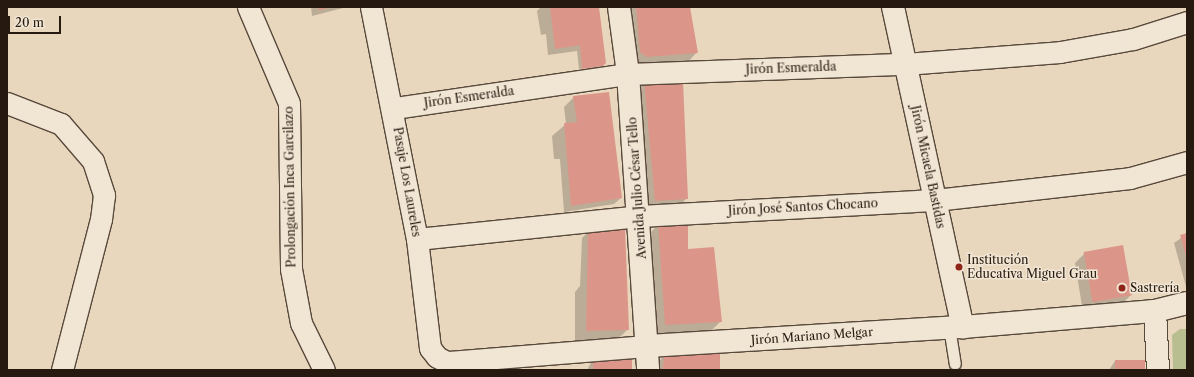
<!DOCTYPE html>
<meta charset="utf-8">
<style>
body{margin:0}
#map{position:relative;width:1194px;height:377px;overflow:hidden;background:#e9d7bd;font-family:"Libre Caslon Text",serif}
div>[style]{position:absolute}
.green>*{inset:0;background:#b8be90}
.shadow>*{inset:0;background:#0003}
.building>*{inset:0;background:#dc9689;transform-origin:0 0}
.roads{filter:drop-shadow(1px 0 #57493b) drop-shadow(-1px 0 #57493b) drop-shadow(0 1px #57493b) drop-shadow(0 -1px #57493b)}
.service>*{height:11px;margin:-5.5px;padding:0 5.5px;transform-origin:5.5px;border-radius:5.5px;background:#f1e5d4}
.minor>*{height:21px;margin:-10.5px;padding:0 10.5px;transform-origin:10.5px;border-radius:10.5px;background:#f1e5d4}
.tertiary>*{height:22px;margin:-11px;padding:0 11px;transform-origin:11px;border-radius:11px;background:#f1e5d4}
.dots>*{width:11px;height:11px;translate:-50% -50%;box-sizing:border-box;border:2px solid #f1e5d4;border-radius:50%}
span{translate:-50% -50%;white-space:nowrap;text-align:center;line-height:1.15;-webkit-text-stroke:3px #f1e5d4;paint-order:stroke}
.street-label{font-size:12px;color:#261a10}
.poi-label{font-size:12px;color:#261a10}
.left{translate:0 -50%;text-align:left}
.frame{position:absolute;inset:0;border:8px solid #261a10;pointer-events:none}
.scale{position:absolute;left:8px;top:16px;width:53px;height:18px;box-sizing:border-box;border:2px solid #261a10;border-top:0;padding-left:5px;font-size:12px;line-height:14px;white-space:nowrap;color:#261a10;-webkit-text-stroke:3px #f1e5d4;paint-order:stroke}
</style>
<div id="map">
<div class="green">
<i style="clip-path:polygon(1180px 329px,1187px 329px,1187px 370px,1173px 370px,1172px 335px)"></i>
</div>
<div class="shadow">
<i style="clip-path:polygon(311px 7px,347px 7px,312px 16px)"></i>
<i style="clip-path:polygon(541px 7px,598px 7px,605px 63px,602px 66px,579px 71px,603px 63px,579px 69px,577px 51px,548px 55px,546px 34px,541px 35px,537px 11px)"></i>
<i style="clip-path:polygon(625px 7px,689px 7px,697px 52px,688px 62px,637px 66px)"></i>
<i style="clip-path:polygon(645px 82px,687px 198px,680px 205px,649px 207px,635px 92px)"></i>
<i style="clip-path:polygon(574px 97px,621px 198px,614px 204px,564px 212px,560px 159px,554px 159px,552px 136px,566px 124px,564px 107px)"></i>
<i style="clip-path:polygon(658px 225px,687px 250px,721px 321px,709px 333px,654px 337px,648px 235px)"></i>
<i style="clip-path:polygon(624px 229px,628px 329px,616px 341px,575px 343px,575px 292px,580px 286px,582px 238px,589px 231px)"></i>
<i style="clip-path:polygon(1187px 234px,1187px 290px,1174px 243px)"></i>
<i style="clip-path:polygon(1085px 253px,1131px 295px,1121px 305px,1083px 312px,1075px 263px)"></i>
<i style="clip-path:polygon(664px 356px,719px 370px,657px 370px,657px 363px)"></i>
<i style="clip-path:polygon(594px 357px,631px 370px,587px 370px)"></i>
<i style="clip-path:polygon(1115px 361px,1144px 370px,1109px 370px)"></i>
</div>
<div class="building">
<i style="clip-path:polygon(318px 7px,328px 7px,328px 8px,319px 10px)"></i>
<i style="clip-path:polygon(550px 7px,599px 7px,606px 63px,603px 66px,582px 69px,580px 45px,555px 49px)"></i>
<i style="clip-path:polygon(636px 7px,690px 7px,698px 53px,647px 57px,640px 52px)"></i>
<i style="clip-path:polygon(644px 81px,683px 81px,688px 199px,655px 201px)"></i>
<i style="clip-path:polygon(609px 92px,622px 198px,571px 206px,564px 123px,577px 122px,573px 96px)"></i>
<i style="clip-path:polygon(688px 222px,688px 249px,714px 247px,722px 322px,665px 325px,658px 224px)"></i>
<i style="clip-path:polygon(625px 228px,629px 330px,586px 331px,588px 230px)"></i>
<i style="clip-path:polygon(1187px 233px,1187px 259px,1180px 235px)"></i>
<i style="left:1123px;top:245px;width:51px;height:40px;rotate:80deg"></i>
<i style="clip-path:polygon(683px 354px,720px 354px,720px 370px,663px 370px,664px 355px)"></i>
<i style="left:593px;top:356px;width:39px;height:14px"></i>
<i style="left:1115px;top:360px;width:30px;height:10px"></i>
</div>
<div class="roads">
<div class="service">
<i style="left:949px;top:327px;width:37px;rotate:81deg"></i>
</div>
<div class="minor">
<i style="left:248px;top:7px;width:104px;rotate:66.9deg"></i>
<i style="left:289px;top:103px;width:166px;rotate:89.3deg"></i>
<i style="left:291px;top:269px;width:55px;rotate:79.5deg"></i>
<i style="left:301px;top:323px;width:52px;rotate:63.9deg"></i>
<i style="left:371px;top:7px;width:237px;rotate:78.8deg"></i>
<i style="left:417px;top:239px;width:110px;rotate:83.2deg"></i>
<i style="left:430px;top:348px;width:11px;rotate:52deg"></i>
<i style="left:437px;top:357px;width:11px;rotate:27deg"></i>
<i style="left:447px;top:362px;width:202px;rotate:-4.6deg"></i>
<i style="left:7px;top:103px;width:58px;rotate:21.3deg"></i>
<i style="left:61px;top:124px;width:49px;rotate:49.1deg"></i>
<i style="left:93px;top:161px;width:36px;rotate:72deg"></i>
<i style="left:104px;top:195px;width:24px;rotate:97deg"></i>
<i style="left:101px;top:219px;width:156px;rotate:104.5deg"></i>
<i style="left:394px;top:108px;width:236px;rotate:-8.3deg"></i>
<i style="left:628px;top:74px;width:277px;rotate:-2.1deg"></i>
<i style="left:905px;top:64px;width:155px;rotate:-4.4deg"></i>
<i style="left:1060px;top:52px;width:74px;rotate:-10.1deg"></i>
<i style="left:1133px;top:39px;width:57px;rotate:-17.5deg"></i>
<i style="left:417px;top:239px;width:223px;rotate:-5.9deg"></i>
<i style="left:639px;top:216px;width:296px;rotate:-3.1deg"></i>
<i style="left:935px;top:200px;width:196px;rotate:-6.4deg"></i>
<i style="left:1130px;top:178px;width:59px;rotate:-15.7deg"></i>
</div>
<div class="tertiary">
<i style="left:619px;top:7px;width:68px;rotate:82.3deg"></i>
<i style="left:628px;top:74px;width:297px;rotate:86.1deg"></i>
<i style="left:893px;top:7px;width:328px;rotate:77.7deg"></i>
<i style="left:1155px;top:311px;width:59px;rotate:87.1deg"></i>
<i style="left:648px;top:346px;width:316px;rotate:-3.5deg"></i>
<i style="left:963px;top:327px;width:193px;rotate:-4.8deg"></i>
<i style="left:1155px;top:311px;width:33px;rotate:-14deg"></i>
</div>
</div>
<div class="dots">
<i style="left:959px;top:267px;background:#8f2418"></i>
<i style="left:1122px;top:288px;background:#8f2418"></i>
</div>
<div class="street-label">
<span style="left:791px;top:68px;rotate:-2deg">Jirón Esmeralda</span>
<span style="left:469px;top:97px;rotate:-8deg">Jirón Esmeralda</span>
<span style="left:928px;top:167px;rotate:78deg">Jirón Micaela Bastidas</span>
<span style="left:407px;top:182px;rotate:80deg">Pasaje Los Laureles</span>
<span style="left:290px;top:187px;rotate:-91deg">Prolongación Inca Garcilazo</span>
<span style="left:637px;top:188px;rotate:-94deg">Avenida Julio César Tello</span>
<span style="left:803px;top:207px;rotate:-3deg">Jirón José Santos Chocano</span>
<span style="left:812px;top:336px;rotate:-4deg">Jirón Mariano Melgar</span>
</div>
<div class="poi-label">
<span class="left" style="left:967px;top:267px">Institución<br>Educativa Miguel Grau</span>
<span class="left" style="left:1130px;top:288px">Sastrería</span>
</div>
<div class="frame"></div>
<div class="scale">20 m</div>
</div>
